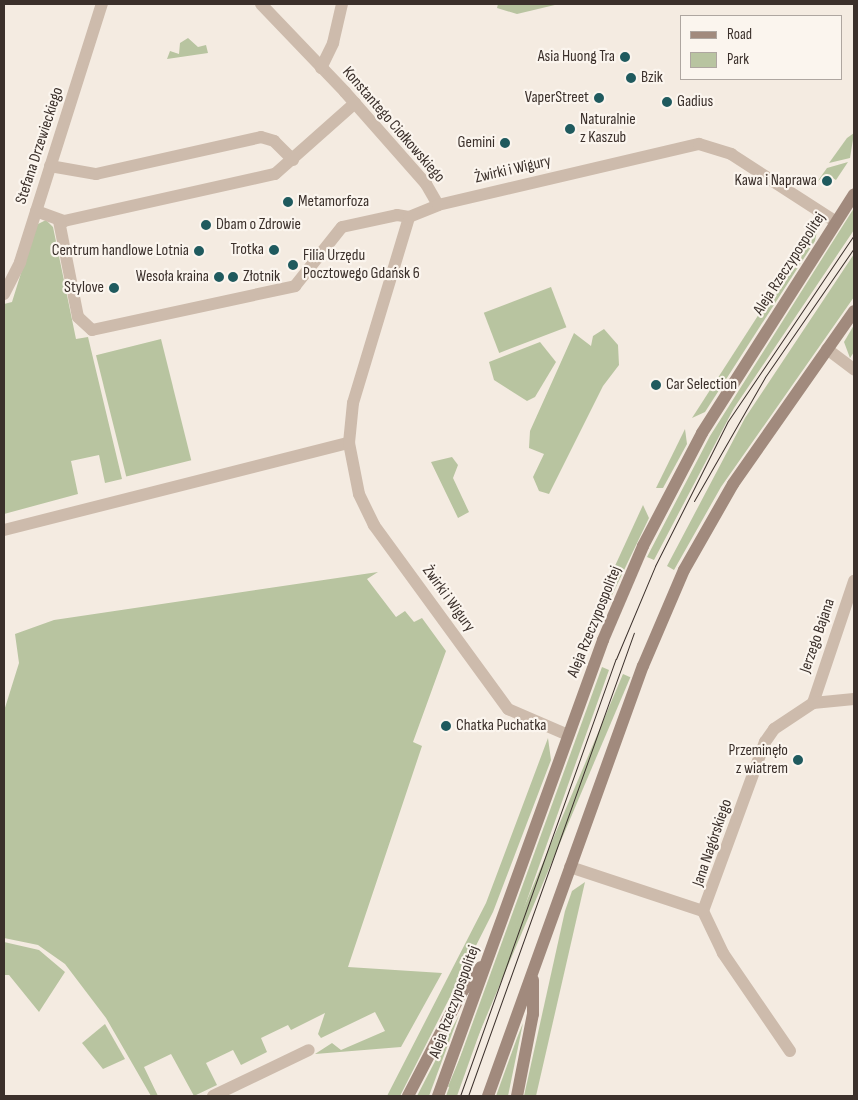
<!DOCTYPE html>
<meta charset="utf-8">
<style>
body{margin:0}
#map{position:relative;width:858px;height:1100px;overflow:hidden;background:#f4ebe1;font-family:"Sofia Sans Condensed",sans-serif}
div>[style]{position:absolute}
.green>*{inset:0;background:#b8c4a0;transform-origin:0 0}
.street>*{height:12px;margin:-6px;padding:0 6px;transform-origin:6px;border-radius:6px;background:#cdbbac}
.secondary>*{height:12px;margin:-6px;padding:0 6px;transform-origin:6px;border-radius:6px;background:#a18a7d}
.tram>*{height:1px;margin:-0.5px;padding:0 0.5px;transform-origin:0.5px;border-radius:0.5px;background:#3b302b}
.dots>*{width:14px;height:14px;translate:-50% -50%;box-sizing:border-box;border:2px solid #fbf5ee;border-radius:50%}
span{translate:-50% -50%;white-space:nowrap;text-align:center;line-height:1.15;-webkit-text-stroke:4.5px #fbf5ee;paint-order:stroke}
.poi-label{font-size:16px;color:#3b302b}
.right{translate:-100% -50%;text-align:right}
.left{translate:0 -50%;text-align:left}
.street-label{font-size:16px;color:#3b302b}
.frame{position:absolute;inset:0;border:5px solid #3b302b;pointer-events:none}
.legend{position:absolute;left:680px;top:15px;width:162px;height:65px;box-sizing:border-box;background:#fbf5ee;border:1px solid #aea6a0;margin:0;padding:6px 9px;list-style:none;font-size:15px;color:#3b302b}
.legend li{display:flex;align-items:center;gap:10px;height:25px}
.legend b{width:25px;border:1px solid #aea6a0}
</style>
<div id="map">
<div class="green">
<i style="clip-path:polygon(498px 4px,559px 4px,517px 14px,497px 8px)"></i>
<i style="clip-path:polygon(188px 38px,198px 47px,206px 45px,208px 53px,167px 59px,170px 51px,179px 54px,180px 43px)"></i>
<i style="clip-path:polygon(854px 133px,850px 158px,829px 163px,847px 138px)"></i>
<i style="clip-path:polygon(848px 162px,836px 180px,826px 174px,817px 182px,827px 168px)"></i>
<i style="clip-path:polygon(854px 208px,854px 230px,734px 408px,654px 560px,647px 557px,710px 436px)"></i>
<i style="clip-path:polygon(46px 220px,53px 227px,76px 339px,88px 337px,122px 479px,105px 483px,99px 455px,71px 461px,78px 494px,4px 514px,4px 304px,12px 302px,36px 225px)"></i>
<i style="clip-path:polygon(819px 221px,815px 241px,705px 412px,692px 418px)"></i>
<i style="clip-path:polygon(854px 254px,854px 297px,721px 487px,674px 570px,667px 566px,745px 418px)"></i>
<i style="left:551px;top:287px;width:43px;height:72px;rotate:69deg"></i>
<i style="clip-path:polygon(854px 325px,854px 352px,850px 358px,844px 342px)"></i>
<i style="clip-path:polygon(604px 329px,618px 345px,619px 365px,603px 386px,549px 494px,539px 491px,533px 477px,544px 454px,529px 448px,530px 431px,574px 333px,591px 346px,593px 336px)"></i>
<i style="left:161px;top:339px;width:125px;height:67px;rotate:76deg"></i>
<i style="clip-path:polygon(540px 342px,556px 362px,535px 397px,527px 401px,494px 380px,489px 362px)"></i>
<i style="clip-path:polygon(685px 429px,687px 444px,663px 488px,656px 488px)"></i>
<i style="clip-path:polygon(452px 457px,458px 465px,453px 478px,469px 512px,458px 518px,431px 462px)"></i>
<i style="clip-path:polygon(643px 505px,649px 518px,603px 614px,597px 605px)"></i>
<i style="clip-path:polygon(378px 572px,367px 579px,396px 617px,405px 611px,414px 622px,422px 618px,446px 651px,413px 742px,422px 746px,348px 967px,442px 973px,401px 1047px,315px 1054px,332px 1043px,341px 1050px,385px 1031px,375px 1012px,321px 1038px,318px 1034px,325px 1013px,291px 1030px,288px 1025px,261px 1038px,267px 1052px,241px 1065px,233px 1050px,206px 1063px,217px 1085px,194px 1096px,171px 1054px,144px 1067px,158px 1096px,151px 1096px,106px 1018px,65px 964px,38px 945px,4px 938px,4px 711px,19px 663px,15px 634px,54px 620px)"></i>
<i style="clip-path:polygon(602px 667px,609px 670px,457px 1096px,446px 1096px)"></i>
<i style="left:623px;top:674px;width:8px;height:448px;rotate:23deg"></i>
<i style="clip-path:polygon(548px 738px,551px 760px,493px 912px,400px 1096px,387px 1096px,486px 903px)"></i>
<i style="clip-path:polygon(585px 882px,536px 1096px,524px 1096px,565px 911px,572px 891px)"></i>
<i style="clip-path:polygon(4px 942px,39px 950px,65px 972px,39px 1012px,9px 975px,4px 975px)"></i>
<i style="clip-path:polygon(459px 1015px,429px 1096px,417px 1096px)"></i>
<i style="clip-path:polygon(523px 1023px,508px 1096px,496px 1096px,517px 1038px)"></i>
<i style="clip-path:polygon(105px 1024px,125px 1059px,103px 1069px,82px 1043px)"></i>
</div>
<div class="street">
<i style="left:261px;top:4px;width:122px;rotate:46.3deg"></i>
<i style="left:345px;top:92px;width:123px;rotate:48.6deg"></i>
<i style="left:426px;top:184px;width:24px;rotate:60deg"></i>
<i style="left:321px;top:68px;width:28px;rotate:-64deg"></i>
<i style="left:333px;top:43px;width:40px;rotate:-77deg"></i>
<i style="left:50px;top:166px;width:47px;rotate:9.9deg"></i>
<i style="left:96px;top:174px;width:169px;rotate:-12.6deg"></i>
<i style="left:261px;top:137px;width:14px;rotate:17deg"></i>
<i style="left:274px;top:141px;width:27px;rotate:45deg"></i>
<i style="left:36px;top:211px;width:30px;rotate:20deg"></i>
<i style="left:64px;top:221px;width:216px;rotate:-12.6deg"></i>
<i style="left:275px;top:174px;width:107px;rotate:-41.6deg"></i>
<i style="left:59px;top:221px;width:98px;rotate:78.8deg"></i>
<i style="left:78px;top:317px;width:19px;rotate:43deg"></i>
<i style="left:92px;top:330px;width:208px;rotate:-12.2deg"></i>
<i style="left:295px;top:286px;width:75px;rotate:-51.5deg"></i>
<i style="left:342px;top:227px;width:56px;rotate:-12.3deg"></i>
<i style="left:397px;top:215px;width:12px;rotate:9deg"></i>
<i style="left:4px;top:294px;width:36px;rotate:-63deg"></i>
<i style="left:20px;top:262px;width:271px;rotate:-72.4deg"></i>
<i style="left:827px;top:349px;width:34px;rotate:37deg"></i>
<i style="left:4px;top:530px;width:356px;rotate:-14.2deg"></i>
<i style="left:813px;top:703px;width:129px;rotate:-71.4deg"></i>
<i style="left:568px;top:735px;width:65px;rotate:-156.6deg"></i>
<i style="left:508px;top:709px;width:228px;rotate:-126.1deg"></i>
<i style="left:374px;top:525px;width:34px;rotate:-116deg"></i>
<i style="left:359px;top:494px;width:52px;rotate:-101.1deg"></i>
<i style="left:349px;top:443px;width:40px;rotate:-84.3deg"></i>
<i style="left:353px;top:403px;width:194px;rotate:-73.2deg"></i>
<i style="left:409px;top:217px;width:31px;rotate:-22deg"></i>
<i style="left:438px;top:205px;width:268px;rotate:-13.2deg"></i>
<i style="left:699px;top:144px;width:34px;rotate:17deg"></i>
<i style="left:731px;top:154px;width:125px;rotate:32.9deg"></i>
<i style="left:570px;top:867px;width:140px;rotate:18.3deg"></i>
<i style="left:790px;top:1051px;width:119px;rotate:-124.4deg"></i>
<i style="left:723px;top:953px;width:47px;rotate:-115.5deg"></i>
<i style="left:703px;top:911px;width:180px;rotate:-69.9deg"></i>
<i style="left:765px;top:742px;width:16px;rotate:-55deg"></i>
<i style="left:774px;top:729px;width:47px;rotate:-33.7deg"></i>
<i style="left:813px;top:703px;width:41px;rotate:-5.6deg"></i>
<i style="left:213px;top:1096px;width:106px;rotate:-25.6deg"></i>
</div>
<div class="secondary">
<i style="left:408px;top:1096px;width:117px;rotate:-62.6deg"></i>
<i style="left:462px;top:992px;width:31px;rotate:-53deg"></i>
<i style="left:438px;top:1096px;width:485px;rotate:-70.1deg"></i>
<i style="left:603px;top:640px;width:102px;rotate:-66.9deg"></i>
<i style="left:643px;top:546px;width:127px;rotate:-62.4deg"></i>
<i style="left:702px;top:433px;width:283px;rotate:-57.5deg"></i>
<i style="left:488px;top:1096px;width:457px;rotate:-70.2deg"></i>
<i style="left:643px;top:666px;width:104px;rotate:-66.9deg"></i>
<i style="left:684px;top:570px;width:99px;rotate:-60.3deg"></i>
<i style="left:733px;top:484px;width:211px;rotate:-55deg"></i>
<i style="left:517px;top:1096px;width:84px;rotate:-79deg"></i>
<i style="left:533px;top:1014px;width:34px;rotate:-90deg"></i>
</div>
<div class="tram">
<i style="left:694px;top:501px;width:143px;rotate:-60.2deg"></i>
<i style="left:765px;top:377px;width:157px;rotate:-55.4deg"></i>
<i style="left:460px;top:1096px;width:464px;rotate:-70.4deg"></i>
<i style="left:616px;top:659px;width:101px;rotate:-67.2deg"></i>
<i style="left:655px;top:566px;width:162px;rotate:-63.3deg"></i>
<i style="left:728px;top:421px;width:225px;rotate:-55.9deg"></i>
<i style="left:468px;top:1096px;width:492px;rotate:-70.3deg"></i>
</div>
<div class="dots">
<i style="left:625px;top:57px;background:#1f5a5e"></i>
<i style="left:631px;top:78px;background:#1f5a5e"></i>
<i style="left:599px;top:98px;background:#1f5a5e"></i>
<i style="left:667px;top:102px;background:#1f5a5e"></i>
<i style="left:570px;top:129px;background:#1f5a5e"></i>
<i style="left:505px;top:143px;background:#1f5a5e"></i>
<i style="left:827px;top:181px;background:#1f5a5e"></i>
<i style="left:288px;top:202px;background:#1f5a5e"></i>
<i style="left:206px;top:225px;background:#1f5a5e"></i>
<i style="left:274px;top:250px;background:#1f5a5e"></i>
<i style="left:199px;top:251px;background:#1f5a5e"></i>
<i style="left:293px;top:265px;background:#1f5a5e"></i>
<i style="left:219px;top:277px;background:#1f5a5e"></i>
<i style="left:233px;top:277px;background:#1f5a5e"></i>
<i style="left:114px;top:288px;background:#1f5a5e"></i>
<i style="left:656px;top:385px;background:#1f5a5e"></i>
<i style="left:446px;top:726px;background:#1f5a5e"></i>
<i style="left:798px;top:760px;background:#1f5a5e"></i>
</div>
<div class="poi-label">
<span class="right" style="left:615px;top:57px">Asia Huong Tra</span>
<span class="left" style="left:641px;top:78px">Bzik</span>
<span class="right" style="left:589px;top:98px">VaperStreet</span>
<span class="left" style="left:677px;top:102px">Gadius</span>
<span class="left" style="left:580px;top:129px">Naturalnie<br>z Kaszub</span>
<span class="right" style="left:495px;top:143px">Gemini</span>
<span class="right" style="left:817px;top:181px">Kawa i Naprawa</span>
<span class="left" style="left:298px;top:202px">Metamorfoza</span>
<span class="left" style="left:216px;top:225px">Dbam o Zdrowie</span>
<span class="right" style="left:264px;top:250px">Trotka</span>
<span class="right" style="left:189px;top:251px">Centrum handlowe Lotnia</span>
<span class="left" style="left:303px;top:265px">Filia Urzędu<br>Pocztowego Gdańsk 6</span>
<span class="right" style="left:209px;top:277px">Wesoła kraina</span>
<span class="left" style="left:243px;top:277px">Złotnik</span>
<span class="right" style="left:104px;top:288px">Stylove</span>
<span class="left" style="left:666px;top:385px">Car Selection</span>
<span class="left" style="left:456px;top:726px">Chatka Puchatka</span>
<span class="right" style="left:788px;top:760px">Przeminęło<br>z wiatrem</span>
</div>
<div class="street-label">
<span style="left:393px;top:125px;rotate:49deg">Konstantego Ciołkowskiego</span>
<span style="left:40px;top:146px;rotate:-72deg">Stefana Drzewieckiego</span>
<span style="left:513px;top:170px;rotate:-13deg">Żwirki i Wigury</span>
<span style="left:790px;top:264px;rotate:-57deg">Aleja Rzeczypospolitej</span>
<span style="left:448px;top:599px;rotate:54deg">Żwirki i Wigury</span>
<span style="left:595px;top:622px;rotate:-68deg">Aleja Rzeczypospolitej</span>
<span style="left:818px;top:636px;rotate:-71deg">Jerzego Bajana</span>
<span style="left:713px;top:843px;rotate:-71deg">Jana Nagórskiego</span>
<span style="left:455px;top:1002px;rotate:-70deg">Aleja Rzeczypospolitej</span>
</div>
<div class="frame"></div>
<ul class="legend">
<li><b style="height:6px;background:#a18a7d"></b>Road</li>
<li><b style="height:14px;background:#b8c4a0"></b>Park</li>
</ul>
</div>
